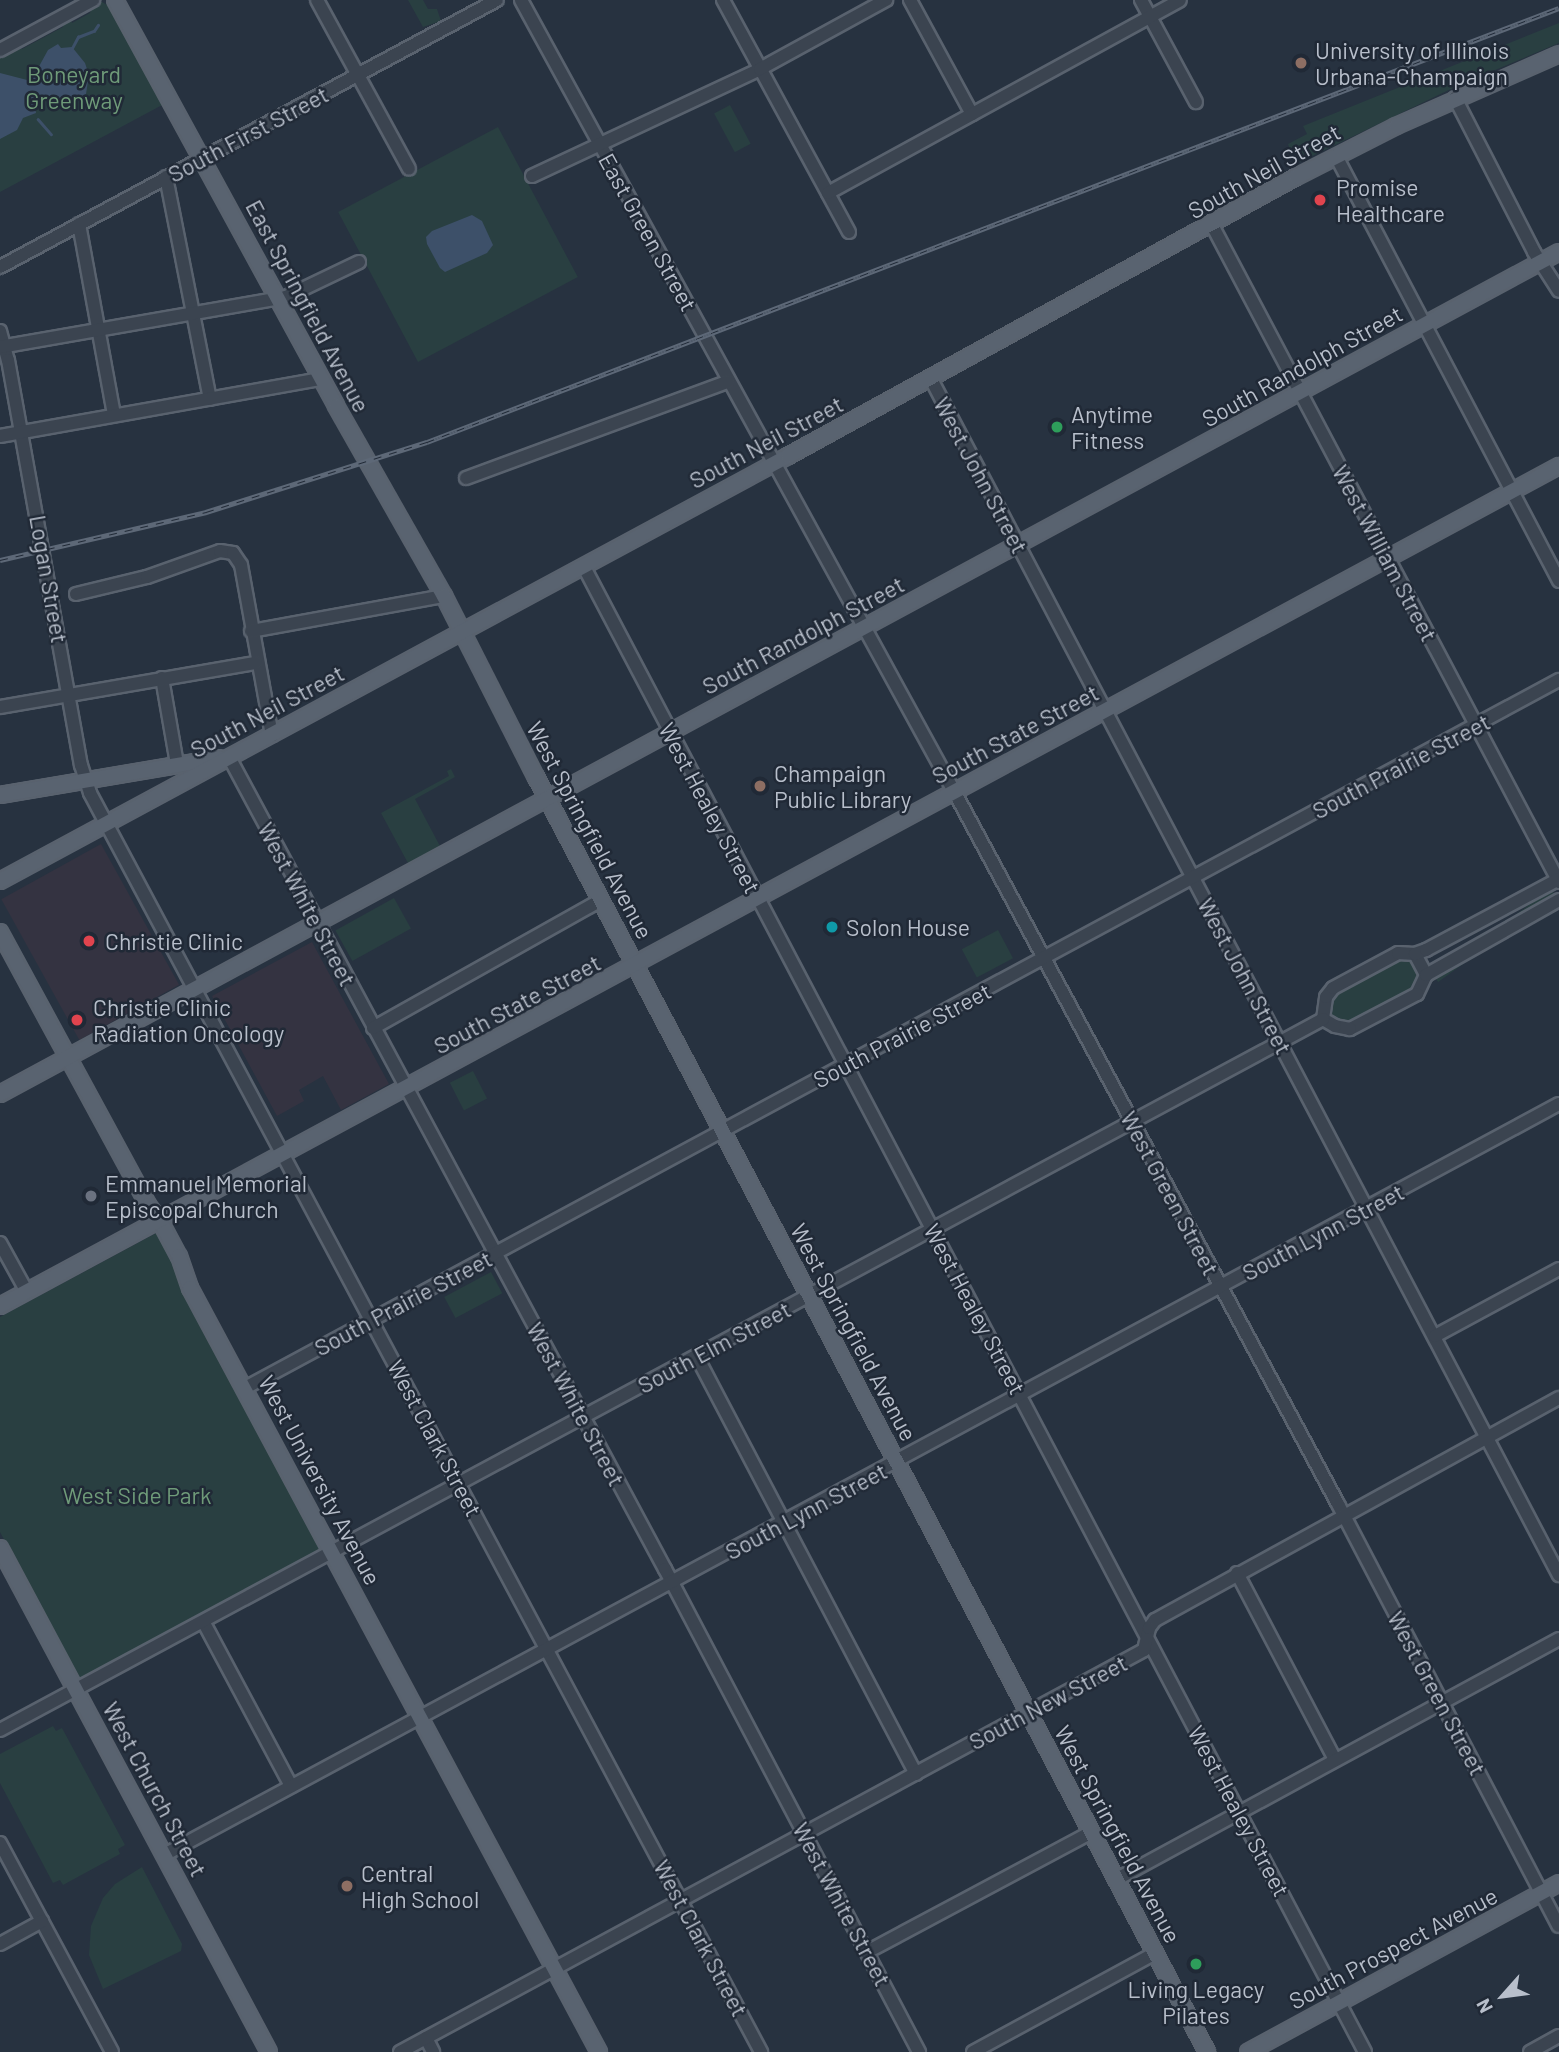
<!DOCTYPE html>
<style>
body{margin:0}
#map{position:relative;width:1559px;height:2052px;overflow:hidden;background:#273240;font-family:Barlow,sans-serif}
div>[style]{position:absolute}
.medical>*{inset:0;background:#343341;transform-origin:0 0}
.green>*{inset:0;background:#293f41;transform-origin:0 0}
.water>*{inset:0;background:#3d5069}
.stream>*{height:2.5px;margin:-1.25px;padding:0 1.25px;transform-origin:1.25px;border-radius:1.25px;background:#3d5069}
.roads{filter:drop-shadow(2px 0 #59626e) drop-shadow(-2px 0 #59626e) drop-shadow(0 2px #59626e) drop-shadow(0 -2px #59626e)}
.minor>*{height:12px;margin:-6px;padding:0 6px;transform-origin:6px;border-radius:6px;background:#3b4450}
.major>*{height:14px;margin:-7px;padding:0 7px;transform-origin:7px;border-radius:7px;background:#596370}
.rail>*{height:5px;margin-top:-2.5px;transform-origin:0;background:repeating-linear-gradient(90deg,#202936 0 8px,#5d6877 0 16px);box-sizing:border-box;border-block:2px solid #5d6877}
.dots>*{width:19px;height:19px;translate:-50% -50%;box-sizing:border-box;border:4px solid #202936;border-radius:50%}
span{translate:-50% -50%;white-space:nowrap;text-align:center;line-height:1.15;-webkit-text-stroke:5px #202936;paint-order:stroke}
.poi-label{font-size:23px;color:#b8bfcb}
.left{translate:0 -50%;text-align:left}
.park-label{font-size:23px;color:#6f9b79}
.street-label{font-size:23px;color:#b8bfcb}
.north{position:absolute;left:1468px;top:1961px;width:70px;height:70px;-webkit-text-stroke:5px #202936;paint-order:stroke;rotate:242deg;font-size:19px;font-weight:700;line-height:28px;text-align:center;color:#b8bfcb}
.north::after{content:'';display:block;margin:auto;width:24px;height:32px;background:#b8bfcb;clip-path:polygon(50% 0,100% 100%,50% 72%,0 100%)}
</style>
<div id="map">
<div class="medical">
<i style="left:101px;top:844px;width:161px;height:114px;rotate:61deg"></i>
<i style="clip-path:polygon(312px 942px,389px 1084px,341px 1110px,323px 1076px,299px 1090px,304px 1101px,277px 1116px,212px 996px)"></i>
</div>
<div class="green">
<i style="clip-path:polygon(408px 0,423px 0,428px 9px,437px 9px,441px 21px,423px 27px)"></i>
<i style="clip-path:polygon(100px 1px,111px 7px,164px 104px,0 192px,0 54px,20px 45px,22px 49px,63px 27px,63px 21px,70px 17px,72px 23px,90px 13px,92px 4px)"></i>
<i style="clip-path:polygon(1559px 23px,1559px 43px,1455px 87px,1300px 162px,1291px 153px,1288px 144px,1307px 134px,1303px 126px)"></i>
<i style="left:730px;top:105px;width:44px;height:18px;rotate:62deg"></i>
<i style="left:498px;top:127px;width:170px;height:181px;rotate:62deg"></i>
<i style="clip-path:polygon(451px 769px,455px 777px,415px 799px,441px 848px,409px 865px,381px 813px,449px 776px,447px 771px)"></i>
<i style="left:1551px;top:889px;width:9px;height:146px;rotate:54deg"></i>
<i style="left:394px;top:898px;width:35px;height:67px;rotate:61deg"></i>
<i style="left:998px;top:930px;width:32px;height:41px;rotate:62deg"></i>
<i style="clip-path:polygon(1394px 958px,1413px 959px,1422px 974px,1415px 991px,1343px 1026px,1329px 1016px,1332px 993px)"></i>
<i style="left:473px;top:1071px;width:31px;height:26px;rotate:63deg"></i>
<i style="clip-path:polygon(160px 1231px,186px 1295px,323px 1550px,80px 1681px,0 1532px,0 1317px)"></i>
<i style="left:491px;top:1272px;width:24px;height:53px;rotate:62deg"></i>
<i style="clip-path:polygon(53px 1726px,56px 1731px,62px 1728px,125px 1845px,118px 1849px,120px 1854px,63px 1885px,60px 1880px,53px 1883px,0 1783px,0 1754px)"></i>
<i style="clip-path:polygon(142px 1867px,182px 1944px,181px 1951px,103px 1989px,89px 1955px,91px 1926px,103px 1898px,115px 1884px)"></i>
</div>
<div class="water">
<i style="clip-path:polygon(58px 44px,61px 48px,72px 47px,85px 63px,89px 75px,86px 94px,72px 101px,41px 95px,34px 102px,36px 113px,23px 118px,17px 130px,0 139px,0 73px,31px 81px,48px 50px)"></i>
<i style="clip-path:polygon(472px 215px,482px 221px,493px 245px,487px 253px,445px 272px,440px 268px,427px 244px,426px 237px,432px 231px)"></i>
</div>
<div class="stream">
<i style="left:71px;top:50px;width:15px;rotate:-62deg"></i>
<i style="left:78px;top:37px;width:17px;rotate:-21deg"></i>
<i style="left:94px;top:31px;width:7px;rotate:-56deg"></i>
<i style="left:38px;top:119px;width:20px;rotate:49deg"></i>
</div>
<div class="roads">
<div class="minor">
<i style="left:317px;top:0;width:192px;rotate:61.4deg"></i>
<i style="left:521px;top:0;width:904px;rotate:61.31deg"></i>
<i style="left:955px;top:793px;width:808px;rotate:61.69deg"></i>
<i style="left:1338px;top:1504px;width:476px;rotate:62.4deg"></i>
<i style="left:723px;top:0;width:264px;rotate:61.5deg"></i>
<i style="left:910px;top:0;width:130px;rotate:61.5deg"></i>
<i style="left:1141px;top:0;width:116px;rotate:61.7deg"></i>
<i style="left:0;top:50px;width:106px;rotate:-28.3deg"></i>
<i style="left:1455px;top:98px;width:173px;rotate:62.8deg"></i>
<i style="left:1534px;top:252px;width:46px;rotate:57.3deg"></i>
<i style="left:1336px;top:156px;width:480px;rotate:62.3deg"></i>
<i style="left:532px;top:176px;width:252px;rotate:-25.1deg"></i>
<i style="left:760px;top:69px;width:144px;rotate:-28.7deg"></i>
<i style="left:166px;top:177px;width:226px;rotate:78.8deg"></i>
<i style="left:828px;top:193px;width:401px;rotate:-28.7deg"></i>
<i style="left:79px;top:224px;width:194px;rotate:79.6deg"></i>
<i style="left:1212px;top:225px;width:743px;rotate:62.16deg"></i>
<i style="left:0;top:267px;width:564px;rotate:-28.25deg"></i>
<i style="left:0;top:331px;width:30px;rotate:75deg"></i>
<i style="left:8px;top:360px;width:412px;rotate:79.8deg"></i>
<i style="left:81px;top:765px;width:29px;rotate:72deg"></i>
<i style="left:90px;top:793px;width:1427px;rotate:61.94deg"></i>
<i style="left:0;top:347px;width:290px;rotate:-9.9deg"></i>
<i style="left:286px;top:297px;width:81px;rotate:-25.6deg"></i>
<i style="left:931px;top:379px;width:1351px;rotate:62.3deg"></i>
<i style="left:0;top:436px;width:326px;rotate:-10.1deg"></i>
<i style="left:466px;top:478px;width:280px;rotate:-20.2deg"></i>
<i style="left:584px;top:567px;width:1678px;rotate:62.26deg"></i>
<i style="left:76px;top:594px;width:73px;rotate:-13.5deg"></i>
<i style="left:147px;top:577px;width:77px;rotate:-19.6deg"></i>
<i style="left:220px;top:551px;width:13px;rotate:9deg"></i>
<i style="left:233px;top:553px;width:14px;rotate:56deg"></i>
<i style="left:241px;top:565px;width:173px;rotate:79.7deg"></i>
<i style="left:251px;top:631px;width:196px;rotate:-10.3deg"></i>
<i style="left:162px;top:678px;width:87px;rotate:80.1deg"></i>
<i style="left:0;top:707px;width:260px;rotate:-9.8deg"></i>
<i style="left:229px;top:757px;width:922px;rotate:61.77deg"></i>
<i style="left:665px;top:1569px;width:546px;rotate:62.26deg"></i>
<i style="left:1415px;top:954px;width:24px;rotate:62deg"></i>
<i style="left:1426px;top:975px;width:21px;rotate:115deg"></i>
<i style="left:1417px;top:994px;width:76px;rotate:152.4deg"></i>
<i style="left:1350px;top:1029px;width:15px;rotate:-169deg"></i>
<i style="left:1335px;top:1026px;width:14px;rotate:-150deg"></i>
<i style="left:1323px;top:1019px;width:22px;rotate:-82deg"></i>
<i style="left:1326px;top:997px;width:11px;rotate:-52deg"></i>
<i style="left:1333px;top:988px;width:74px;rotate:-28.3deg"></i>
<i style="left:1398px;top:953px;width:17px;rotate:3deg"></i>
<i style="left:1415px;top:954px;width:12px;rotate:-20deg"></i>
<i style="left:1426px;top:950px;width:151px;rotate:-28.1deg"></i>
<i style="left:1426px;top:975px;width:153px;rotate:-29.4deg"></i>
<i style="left:373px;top:1028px;width:261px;rotate:-29.3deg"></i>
<i style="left:0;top:1243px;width:56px;rotate:61.1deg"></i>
<i style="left:1435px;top:1336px;width:141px;rotate:-28.4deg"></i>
<i style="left:697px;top:1357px;width:471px;rotate:62.3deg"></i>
<i style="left:245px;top:1388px;width:1493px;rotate:-28.32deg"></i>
<i style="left:1237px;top:1573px;width:211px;rotate:62.3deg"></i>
<i style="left:204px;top:1623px;width:185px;rotate:61.9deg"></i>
<i style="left:0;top:1730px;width:1502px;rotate:-28.25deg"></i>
<i style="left:0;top:1843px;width:237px;rotate:61.8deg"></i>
<i style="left:164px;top:1855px;width:1584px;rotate:-28.3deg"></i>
<i style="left:1117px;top:1879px;width:503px;rotate:-28.5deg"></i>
<i style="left:0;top:1944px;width:48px;rotate:-28.7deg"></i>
<i style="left:867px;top:1952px;width:255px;rotate:-28.1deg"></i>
<i style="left:426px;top:2038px;width:16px;rotate:63deg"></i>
<i style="left:400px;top:2052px;width:846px;rotate:-28.38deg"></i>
<i style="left:1144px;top:1650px;width:23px;rotate:-77deg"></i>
<i style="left:1149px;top:1628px;width:10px;rotate:-53deg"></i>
<i style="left:1155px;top:1620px;width:461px;rotate:-28.8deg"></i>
<i style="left:973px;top:2052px;width:207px;rotate:-28.5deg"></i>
<i style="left:1530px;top:2052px;width:33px;rotate:-29deg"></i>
</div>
<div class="major">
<i style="left:115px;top:0;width:462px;rotate:61.4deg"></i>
<i style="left:336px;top:406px;width:219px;rotate:60.4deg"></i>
<i style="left:444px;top:596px;width:203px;rotate:63.1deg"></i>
<i style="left:536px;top:777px;width:1441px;rotate:62.24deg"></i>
<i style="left:0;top:795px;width:222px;rotate:-9.6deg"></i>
<i style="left:0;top:881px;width:895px;rotate:-28.34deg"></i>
<i style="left:788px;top:456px;width:580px;rotate:-28.78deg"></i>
<i style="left:1296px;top:177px;width:112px;rotate:-27deg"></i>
<i style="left:1396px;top:126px;width:178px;rotate:-23.8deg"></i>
<i style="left:0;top:932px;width:311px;rotate:61.5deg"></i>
<i style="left:148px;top:1205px;width:20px;rotate:53deg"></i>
<i style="left:160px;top:1221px;width:40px;rotate:62deg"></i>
<i style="left:179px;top:1256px;width:34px;rotate:71deg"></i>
<i style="left:190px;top:1288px;width:867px;rotate:61.84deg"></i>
<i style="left:0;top:1094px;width:1772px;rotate:-28.37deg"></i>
<i style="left:0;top:1306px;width:1771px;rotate:-28.32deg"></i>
<i style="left:0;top:1548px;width:571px;rotate:61.91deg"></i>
<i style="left:1248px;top:2052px;width:354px;rotate:-28.5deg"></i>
</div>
</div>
<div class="rail">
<i style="left:0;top:560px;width:212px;rotate:-13.1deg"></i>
<i style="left:206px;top:512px;width:232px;rotate:-17.6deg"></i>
<i style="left:427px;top:442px;width:1212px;rotate:-20.98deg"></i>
</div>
<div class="dots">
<i style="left:1301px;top:63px;background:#8d6e63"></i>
<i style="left:1320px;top:200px;background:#e0444e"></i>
<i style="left:1057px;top:427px;background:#2e9e5b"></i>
<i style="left:760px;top:786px;background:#8d6e63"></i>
<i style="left:832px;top:927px;background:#0f9aa8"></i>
<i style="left:89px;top:941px;background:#e0444e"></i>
<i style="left:77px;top:1020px;background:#e0444e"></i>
<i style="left:91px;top:1196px;background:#6b7280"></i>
<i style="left:347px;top:1886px;background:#8d6e63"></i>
<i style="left:1196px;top:1964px;background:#2e9e5b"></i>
</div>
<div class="poi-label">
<span class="left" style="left:1315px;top:63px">University of Illinois<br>Urbana-Champaign</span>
<span class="left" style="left:1336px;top:200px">Promise<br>Healthcare</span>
<span class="left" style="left:1071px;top:427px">Anytime<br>Fitness</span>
<span class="left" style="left:774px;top:786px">Champaign<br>Public Library</span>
<span class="left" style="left:846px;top:927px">Solon House</span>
<span class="left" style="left:105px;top:941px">Christie Clinic</span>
<span class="left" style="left:93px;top:1020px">Christie Clinic<br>Radiation Oncology</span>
<span class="left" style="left:105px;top:1196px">Emmanuel Memorial<br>Episcopal Church</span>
<span class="left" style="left:361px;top:1886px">Central<br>High School</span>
<span style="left:1196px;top:2002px">Living Legacy<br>Pilates</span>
</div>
<div class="park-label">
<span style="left:74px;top:87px">Boneyard<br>Greenway</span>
<span style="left:137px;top:1495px">West Side Park</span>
</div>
<div class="street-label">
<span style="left:248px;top:134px;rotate:-28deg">South First Street</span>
<span style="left:1264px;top:171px;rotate:-29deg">South Neil Street</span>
<span style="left:648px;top:232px;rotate:61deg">East Green Street</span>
<span style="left:308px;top:306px;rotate:62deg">East Springfield Avenue</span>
<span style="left:1302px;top:366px;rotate:-29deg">South Randolph Street</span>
<span style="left:766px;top:442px;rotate:-28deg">South Neil Street</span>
<span style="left:981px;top:475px;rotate:62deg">West John Street</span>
<span style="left:1385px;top:553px;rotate:62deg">West William Street</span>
<span style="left:49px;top:579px;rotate:80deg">Logan Street</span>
<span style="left:803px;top:635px;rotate:-28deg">South Randolph Street</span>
<span style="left:267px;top:711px;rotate:-28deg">South Neil Street</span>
<span style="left:1015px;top:734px;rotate:-28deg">South State Street</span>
<span style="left:1401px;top:766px;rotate:-28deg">South Prairie Street</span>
<span style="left:710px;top:808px;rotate:62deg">West Healey Street</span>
<span style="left:590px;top:830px;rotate:62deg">West Springfield Avenue</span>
<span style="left:307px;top:904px;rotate:62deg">West White Street</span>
<span style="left:1245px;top:976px;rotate:62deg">West John Street</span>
<span style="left:517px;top:1004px;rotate:-28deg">South State Street</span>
<span style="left:902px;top:1035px;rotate:-28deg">South Prairie Street</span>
<span style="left:1170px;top:1193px;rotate:62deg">West Green Street</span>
<span style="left:1323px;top:1232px;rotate:-28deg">South Lynn Street</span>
<span style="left:403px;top:1303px;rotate:-28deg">South Prairie Street</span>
<span style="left:975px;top:1309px;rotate:62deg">West Healey Street</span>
<span style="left:854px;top:1332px;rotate:62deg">West Springfield Avenue</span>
<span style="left:714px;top:1347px;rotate:-28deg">South Elm Street</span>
<span style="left:576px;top:1404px;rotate:62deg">West White Street</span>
<span style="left:435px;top:1438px;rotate:62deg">West Clark Street</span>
<span style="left:320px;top:1480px;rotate:62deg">West University Avenue</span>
<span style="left:806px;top:1511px;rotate:-28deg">South Lynn Street</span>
<span style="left:1437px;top:1693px;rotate:62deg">West Green Street</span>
<span style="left:1048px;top:1702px;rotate:-28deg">South New Street</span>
<span style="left:155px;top:1789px;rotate:62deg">West Church Street</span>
<span style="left:1239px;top:1811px;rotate:62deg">West Healey Street</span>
<span style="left:1118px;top:1834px;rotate:62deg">West Springfield Avenue</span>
<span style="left:842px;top:1904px;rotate:62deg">West White Street</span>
<span style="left:701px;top:1938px;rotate:62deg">West Clark Street</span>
<span style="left:1393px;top:1948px;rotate:-28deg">South Prospect Avenue</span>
</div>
<div class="north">N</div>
</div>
